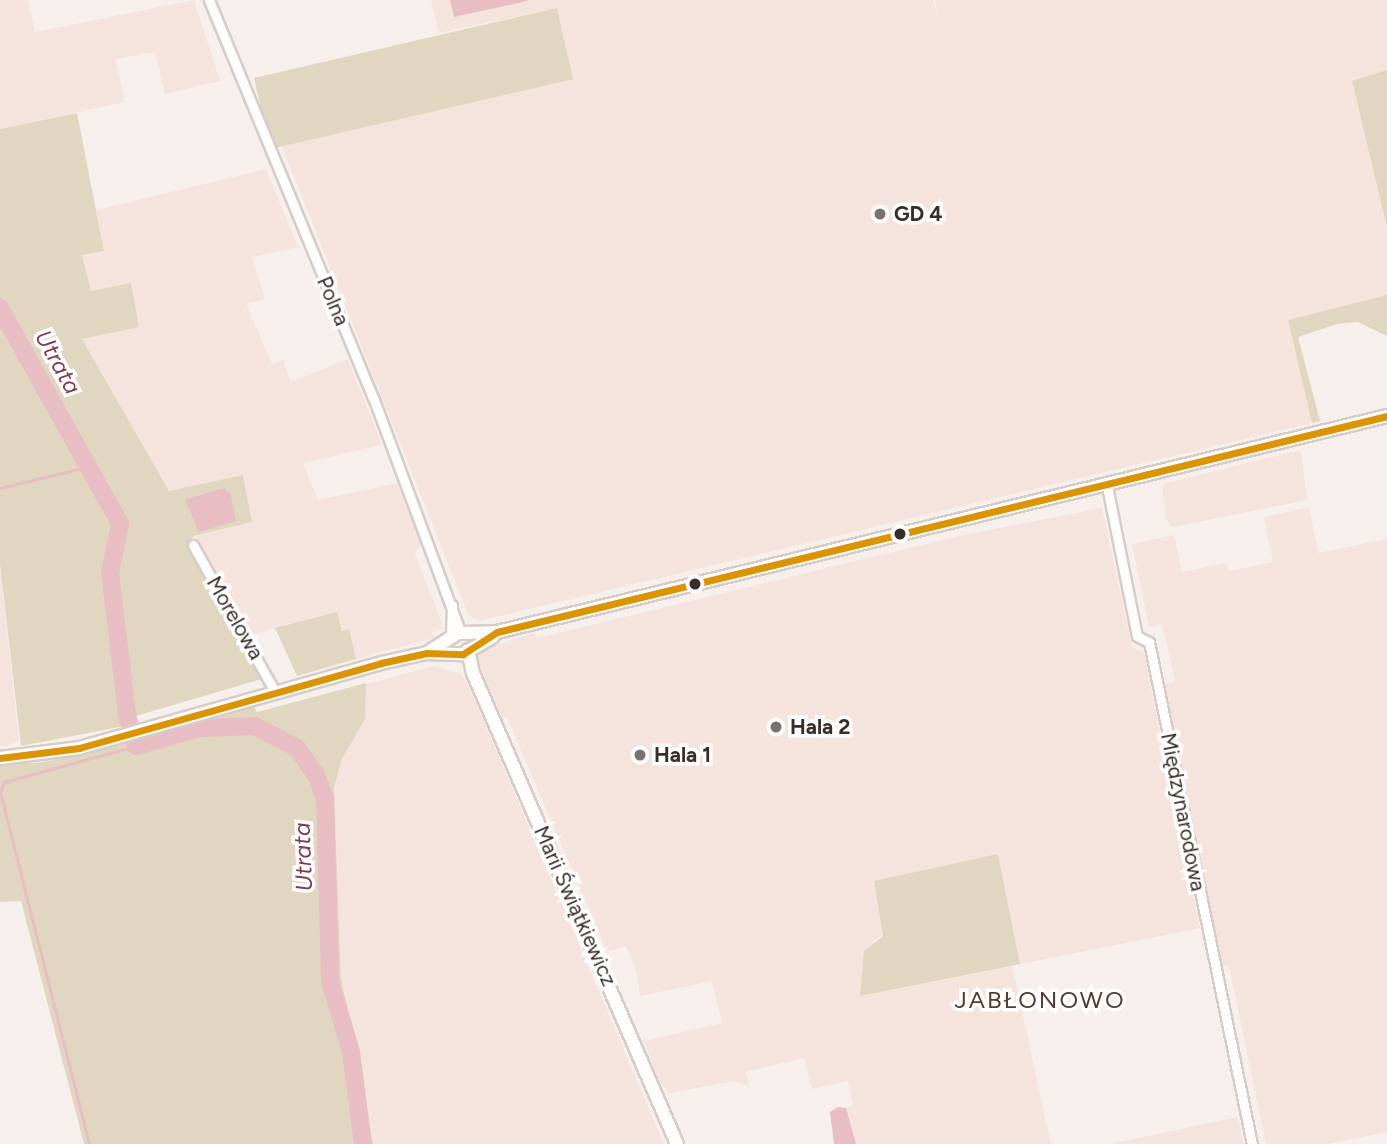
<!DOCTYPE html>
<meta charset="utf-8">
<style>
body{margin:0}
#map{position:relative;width:1387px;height:1144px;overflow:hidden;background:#f7efec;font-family:Figtree,sans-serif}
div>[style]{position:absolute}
.built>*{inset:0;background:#f5e4dd}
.green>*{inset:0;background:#e1d7c1;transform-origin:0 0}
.water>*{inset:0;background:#e8bdc3}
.stream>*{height:2.5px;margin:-1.25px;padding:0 1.25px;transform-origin:1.25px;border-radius:1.25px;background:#e8bdc3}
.river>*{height:18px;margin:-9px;padding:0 9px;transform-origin:9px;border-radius:9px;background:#e8bdc3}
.roads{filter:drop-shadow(2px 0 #d6cdc8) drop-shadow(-2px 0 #d6cdc8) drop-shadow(0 2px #d6cdc8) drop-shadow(0 -2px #d6cdc8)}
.street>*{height:9px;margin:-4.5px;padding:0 4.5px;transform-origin:4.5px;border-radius:4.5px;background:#fefdfc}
.secondary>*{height:12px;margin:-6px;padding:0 6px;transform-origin:6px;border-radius:6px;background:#fefdfc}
.bus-1>*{height:7px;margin:-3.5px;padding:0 3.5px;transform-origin:3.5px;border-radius:3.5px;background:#da9406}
.dots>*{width:19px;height:19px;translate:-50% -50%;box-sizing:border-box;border:4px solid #fefefe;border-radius:50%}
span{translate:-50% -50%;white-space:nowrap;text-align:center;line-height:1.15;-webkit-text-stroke:7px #fefefe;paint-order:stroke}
.poi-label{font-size:21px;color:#392d27;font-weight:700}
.left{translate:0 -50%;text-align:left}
.street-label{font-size:21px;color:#392d27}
.water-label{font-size:23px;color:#823a4d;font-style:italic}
.quarter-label{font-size:24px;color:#543c2f;letter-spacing:2px}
</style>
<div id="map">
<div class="built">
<i style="clip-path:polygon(0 0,28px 0,35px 32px,194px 0,220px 81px,165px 94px,155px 52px,116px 59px,125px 102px,0 129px)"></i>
<i style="clip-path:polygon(431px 0,933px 0,938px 18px,935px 0,1387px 0,1387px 305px,1296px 329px,1320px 421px,479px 621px,469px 616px,281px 144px,574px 79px,557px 8px,439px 33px)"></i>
<i style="clip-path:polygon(266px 169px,298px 247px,252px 257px,265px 299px,246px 304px,272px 364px,283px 360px,291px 382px,348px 359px,382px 445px,303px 463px,318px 500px,397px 483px,421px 543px,415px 554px,444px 628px,432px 632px,434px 638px,356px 659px,348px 630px,291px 623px,251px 635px,194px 536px,252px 522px,243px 475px,169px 492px,82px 339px,138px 326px,131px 284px,91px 292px,82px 254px,104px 251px,96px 210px)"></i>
<i style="clip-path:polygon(1301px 450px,1307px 500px,1173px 527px,1166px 519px,1162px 484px)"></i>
<i style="clip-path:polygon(1309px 507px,1318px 553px,1387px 539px,1387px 1132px,1327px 1144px,1266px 1144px,1229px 966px,1219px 968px,1213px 942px,1160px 685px,1175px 682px,1172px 666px,1162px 624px,1149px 627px,1132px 544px,1174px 535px,1182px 572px,1226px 563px,1229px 571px,1273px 562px,1264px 517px)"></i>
<i style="clip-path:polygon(1102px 508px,1132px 647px,1144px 653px,1200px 928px,1020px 964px,998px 854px,872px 942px,860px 996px,1012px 966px,1051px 1144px,856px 1144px,846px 1108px,853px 1106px,848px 1081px,812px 1089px,804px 1058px,745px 1072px,750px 1087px,734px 1081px,669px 1093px,659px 1081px,644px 1041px,722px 1023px,712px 981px,640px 996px,637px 972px,626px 946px,607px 952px,507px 717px,502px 718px,476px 657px,478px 651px,534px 633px,537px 638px,959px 536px)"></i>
<i style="clip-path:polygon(0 564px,19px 741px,8px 746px,0 746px)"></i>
<i style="clip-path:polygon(434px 666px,462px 675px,473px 696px,664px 1144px,373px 1144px,341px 977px,334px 787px,257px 713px)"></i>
<i style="clip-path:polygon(1238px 1117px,1243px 1144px,1110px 1144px,1237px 1117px)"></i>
</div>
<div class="green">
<i style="left:557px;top:8px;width:73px;height:311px;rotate:77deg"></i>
<i style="clip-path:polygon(1387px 70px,1387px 227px,1352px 81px)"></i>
<i style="clip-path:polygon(77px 113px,104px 251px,82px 255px,91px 291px,131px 283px,139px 327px,82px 339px,169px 491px,243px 475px,252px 522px,194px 536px,187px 543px,262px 679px,136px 716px,140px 723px,21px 746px,0 564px,0 129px)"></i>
<i style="clip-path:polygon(1387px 295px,1387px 336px,1358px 322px,1337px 324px,1298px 337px,1320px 421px,1312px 423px,1288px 320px)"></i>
<i style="clip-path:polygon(337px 612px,342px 631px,349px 629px,356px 659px,297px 676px,275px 628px)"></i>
<i style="clip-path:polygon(366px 683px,365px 719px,342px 759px,334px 787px,341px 977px,373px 1144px,84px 1144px,21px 901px,0 902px,0 762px,36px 763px,70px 757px,253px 706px,257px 712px)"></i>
<i style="clip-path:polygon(998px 854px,1020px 964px,860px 996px,864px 951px,883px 936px,874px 881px)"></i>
</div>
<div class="water">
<i style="clip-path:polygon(450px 0,527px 0,527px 1px,454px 17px)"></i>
<i style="clip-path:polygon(223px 488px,230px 492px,236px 521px,199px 532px,185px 500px)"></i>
<i style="clip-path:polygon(838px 1107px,846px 1108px,856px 1144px,834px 1144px,830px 1112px)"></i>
</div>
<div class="stream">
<i style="left:0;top:488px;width:94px;rotate:-13.6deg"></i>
<i style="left:89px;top:1144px;width:363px;rotate:-104.2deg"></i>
<i style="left:0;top:792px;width:11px;rotate:-68deg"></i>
<i style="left:4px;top:782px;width:137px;rotate:-15.3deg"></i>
</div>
<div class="river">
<i style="left:0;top:308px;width:247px;rotate:60.9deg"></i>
<i style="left:120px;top:524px;width:50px;rotate:101.5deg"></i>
<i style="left:110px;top:573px;width:149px;rotate:83.1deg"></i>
<i style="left:134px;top:740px;width:6px;rotate:72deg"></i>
<i style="left:136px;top:746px;width:66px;rotate:-15.7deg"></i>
<i style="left:200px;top:728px;width:55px;rotate:-2.1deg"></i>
<i style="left:255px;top:726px;width:47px;rotate:27.6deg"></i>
<i style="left:297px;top:748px;width:33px;rotate:55deg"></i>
<i style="left:316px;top:775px;width:26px;rotate:69deg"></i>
<i style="left:325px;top:799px;width:182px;rotate:88.4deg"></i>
<i style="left:330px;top:981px;width:74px;rotate:73.5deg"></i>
<i style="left:351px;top:1052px;width:93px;rotate:82.6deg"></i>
</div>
<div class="roads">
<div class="street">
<i style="left:209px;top:0;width:430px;rotate:67.6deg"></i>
<i style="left:373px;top:397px;width:252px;rotate:69.6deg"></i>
<i style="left:1107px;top:486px;width:153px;rotate:78.7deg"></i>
<i style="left:1137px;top:636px;width:13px;rotate:27deg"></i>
<i style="left:1149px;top:642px;width:512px;rotate:78.41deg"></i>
<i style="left:193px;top:545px;width:168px;rotate:60.8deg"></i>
<i style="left:451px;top:635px;width:30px;rotate:-88deg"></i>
</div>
<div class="secondary">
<i style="left:468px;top:650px;width:24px;rotate:78deg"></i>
<i style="left:473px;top:673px;width:513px;rotate:66.58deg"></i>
<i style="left:427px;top:653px;width:37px;rotate:-33deg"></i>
<i style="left:458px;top:633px;width:39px;rotate:-1deg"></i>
<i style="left:497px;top:632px;width:916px;rotate:-13.64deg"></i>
<i style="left:0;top:758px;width:80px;rotate:-7.2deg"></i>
<i style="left:79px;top:748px;width:314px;rotate:-15.7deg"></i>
<i style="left:381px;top:663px;width:47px;rotate:-12.3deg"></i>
<i style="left:427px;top:653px;width:36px;rotate:2deg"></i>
<i style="left:463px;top:654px;width:34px;rotate:-30deg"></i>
</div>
</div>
<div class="bus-1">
<i style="left:0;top:758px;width:80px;rotate:-7.2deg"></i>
<i style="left:79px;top:748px;width:314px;rotate:-15.7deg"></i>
<i style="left:381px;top:663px;width:47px;rotate:-12.3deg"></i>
<i style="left:427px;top:653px;width:36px;rotate:2deg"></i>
<i style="left:463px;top:654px;width:40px;rotate:-32.9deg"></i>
<i style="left:497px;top:632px;width:916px;rotate:-13.64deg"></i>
</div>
<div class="dots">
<i style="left:880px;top:214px;background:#7c716c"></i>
<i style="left:900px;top:534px;background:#392d27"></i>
<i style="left:695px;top:584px;background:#392d27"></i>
<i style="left:776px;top:727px;background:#7c716c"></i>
<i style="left:640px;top:755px;background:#7c716c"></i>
</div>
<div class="poi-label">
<span class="left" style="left:894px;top:214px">GD 4</span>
<span class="left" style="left:790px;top:727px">Hala 2</span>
<span class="left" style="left:654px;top:755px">Hala 1</span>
</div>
<div class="street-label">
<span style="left:333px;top:301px;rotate:67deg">Polna</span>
<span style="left:235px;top:618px;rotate:60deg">Morelowa</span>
<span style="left:1183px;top:812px;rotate:79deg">Międzynarodowa</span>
<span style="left:575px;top:906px;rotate:66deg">Marii Świątkiewicz</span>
</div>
<div class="water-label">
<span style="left:58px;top:362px;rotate:61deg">Utrata</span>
<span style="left:303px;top:857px;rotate:-92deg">Utrata</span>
</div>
<div class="quarter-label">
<span style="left:1040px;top:1000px">JABŁONOWO</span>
</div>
</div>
